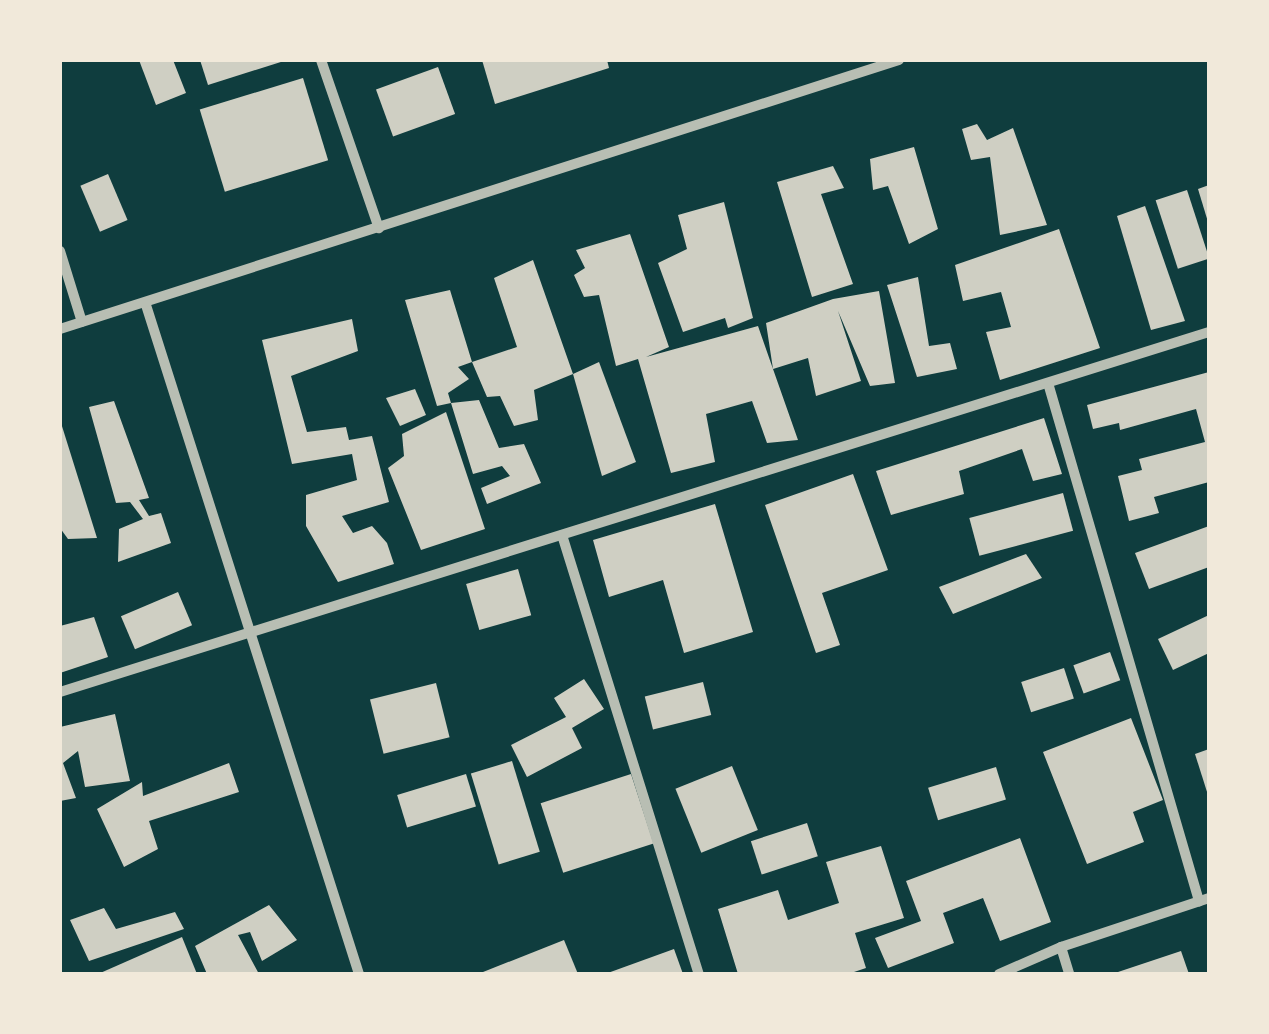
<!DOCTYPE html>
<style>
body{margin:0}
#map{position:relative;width:1269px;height:1034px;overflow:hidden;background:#0f3d3e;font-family:Barlow,sans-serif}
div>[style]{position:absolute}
.building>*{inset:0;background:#cfcfc3;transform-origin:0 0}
.minor>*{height:10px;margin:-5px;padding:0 5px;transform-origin:5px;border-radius:5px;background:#b8beb3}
span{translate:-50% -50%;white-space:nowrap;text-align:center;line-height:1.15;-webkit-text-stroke:8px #f1e9da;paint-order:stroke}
.frame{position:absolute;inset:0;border:62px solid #f1e9da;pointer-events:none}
</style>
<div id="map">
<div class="building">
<i style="clip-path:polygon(139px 60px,173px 60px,186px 93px,156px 105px)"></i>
<i style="clip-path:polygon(200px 60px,284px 60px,284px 61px,208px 85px)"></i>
<i style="clip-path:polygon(482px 60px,607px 60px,609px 68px,495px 104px)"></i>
<i style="left:438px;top:67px;width:50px;height:66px;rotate:70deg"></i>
<i style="left:303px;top:78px;width:86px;height:108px;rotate:73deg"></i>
<i style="clip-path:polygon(977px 124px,987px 140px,1013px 128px,1047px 225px,1000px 235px,990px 157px,971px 160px,962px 129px)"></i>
<i style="clip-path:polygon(914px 147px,938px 229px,909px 244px,888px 186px,873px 190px,870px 159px)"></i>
<i style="clip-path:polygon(833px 166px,844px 188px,821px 194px,853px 284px,812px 297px,777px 182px)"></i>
<i style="left:108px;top:174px;width:50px;height:30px;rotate:67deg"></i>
<i style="clip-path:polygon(1209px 185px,1209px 221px,1208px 222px,1198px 189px)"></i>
<i style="left:1187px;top:190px;width:72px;height:33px;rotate:72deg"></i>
<i style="clip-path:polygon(724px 202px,753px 318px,728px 328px,725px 318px,683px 332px,658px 263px,687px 249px,678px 215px)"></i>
<i style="clip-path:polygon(1145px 206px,1185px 321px,1151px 330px,1117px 216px)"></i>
<i style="clip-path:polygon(1059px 229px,1100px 348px,1000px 380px,986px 332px,1011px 327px,1001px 292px,963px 301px,955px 265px)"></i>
<i style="clip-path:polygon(630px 234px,669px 347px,646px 357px,758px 326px,773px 369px,766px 323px,833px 299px,879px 291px,895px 383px,870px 386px,838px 311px,861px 381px,816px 396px,808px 358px,773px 369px,798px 440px,767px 443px,752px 401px,706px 414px,715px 462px,671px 473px,638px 359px,616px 366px,599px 295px,584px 297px,574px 275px,585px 268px,576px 250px)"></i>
<i style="clip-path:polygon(533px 260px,573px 374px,534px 390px,538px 420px,514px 426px,500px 396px,487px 397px,472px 362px,517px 347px,494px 278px)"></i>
<i style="clip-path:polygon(918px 277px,929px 346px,950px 343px,957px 369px,917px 377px,887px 285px)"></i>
<i style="clip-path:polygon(450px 290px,472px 362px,458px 367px,469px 379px,448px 393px,451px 403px,437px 406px,405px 300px)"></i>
<i style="clip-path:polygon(352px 319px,358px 351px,291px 376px,307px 432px,346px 427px,349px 440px,372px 436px,389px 502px,342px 516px,353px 533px,372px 526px,387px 543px,394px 564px,338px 582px,306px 526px,306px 495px,357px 480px,352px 454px,292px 464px,262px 340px)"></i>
<i style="clip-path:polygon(599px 362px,636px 462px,602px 476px,573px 374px)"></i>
<i style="clip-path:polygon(1209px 372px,1209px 482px,1154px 497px,1159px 513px,1129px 521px,1118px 476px,1142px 470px,1139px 459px,1205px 442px,1196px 409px,1120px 430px,1119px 423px,1093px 429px,1087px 405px)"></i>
<i style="clip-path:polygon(415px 389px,426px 415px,400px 426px,386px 398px)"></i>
<i style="clip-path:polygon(479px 400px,499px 448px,524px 444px,541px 483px,487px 504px,481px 488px,510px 476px,502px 466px,473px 474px,451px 403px)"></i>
<i style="clip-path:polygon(114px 401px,149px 498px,139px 500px,149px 516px,161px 513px,171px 543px,118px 562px,119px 529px,143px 519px,130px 502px,116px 503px,89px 407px)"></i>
<i style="clip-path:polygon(446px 412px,485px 529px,421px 550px,388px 468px,404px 456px,402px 434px)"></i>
<i style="clip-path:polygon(1044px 418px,1062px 474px,1033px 481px,1022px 449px,959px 471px,964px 494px,891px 515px,876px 471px)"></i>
<i style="clip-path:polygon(61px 423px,97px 538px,68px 539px,60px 528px)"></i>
<i style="clip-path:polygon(853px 474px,888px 570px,822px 593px,840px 645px,816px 653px,765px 505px)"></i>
<i style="left:1063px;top:493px;width:39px;height:97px;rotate:75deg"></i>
<i style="clip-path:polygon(715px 504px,753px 632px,684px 653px,663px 580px,609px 597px,593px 540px)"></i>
<i style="clip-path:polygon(1209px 526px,1209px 567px,1149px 589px,1135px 553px)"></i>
<i style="clip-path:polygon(1026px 554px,1042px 578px,953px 614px,939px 587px)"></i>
<i style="left:518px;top:569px;width:48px;height:54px;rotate:74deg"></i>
<i style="left:178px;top:592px;width:36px;height:62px;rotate:67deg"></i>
<i style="clip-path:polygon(1209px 615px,1209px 653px,1173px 670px,1158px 639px)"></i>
<i style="clip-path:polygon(94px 617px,108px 657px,60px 673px,60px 626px)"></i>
<i style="left:1110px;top:652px;width:30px;height:39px;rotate:70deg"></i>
<i style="left:1064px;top:668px;width:32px;height:45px;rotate:72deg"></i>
<i style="clip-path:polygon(584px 679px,604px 709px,572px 728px,582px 748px,527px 777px,511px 745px,566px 717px,554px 698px)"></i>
<i style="left:703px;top:682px;width:34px;height:60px;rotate:76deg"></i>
<i style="left:436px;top:683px;width:56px;height:68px;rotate:76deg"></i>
<i style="clip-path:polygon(115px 714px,130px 781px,85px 787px,78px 751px,63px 763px,76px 798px,60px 801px,60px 727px)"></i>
<i style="clip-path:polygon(1131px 718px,1163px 800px,1133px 812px,1144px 842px,1087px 864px,1043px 752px)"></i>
<i style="clip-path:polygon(1209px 749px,1209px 795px,1208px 795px,1195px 754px)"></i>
<i style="left:512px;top:761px;width:95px;height:43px;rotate:73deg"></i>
<i style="clip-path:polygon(229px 763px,239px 792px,149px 821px,158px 849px,124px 867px,97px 809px,142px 782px,143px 796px)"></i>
<i style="left:732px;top:766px;width:69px;height:61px;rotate:68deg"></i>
<i style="left:996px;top:767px;width:34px;height:71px;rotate:73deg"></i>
<i style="left:466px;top:774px;width:34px;height:72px;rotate:73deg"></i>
<i style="left:631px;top:774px;width:73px;height:95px;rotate:72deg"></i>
<i style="left:807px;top:823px;width:35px;height:59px;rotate:72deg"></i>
<i style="clip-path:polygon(1020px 838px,1051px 922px,1000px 941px,983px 898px,943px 913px,954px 943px,888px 968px,875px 938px,921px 921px,906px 881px)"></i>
<i style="clip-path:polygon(881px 846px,904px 918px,855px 933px,866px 968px,848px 974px,738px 974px,718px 909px,778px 890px,788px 920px,839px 903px,826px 862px)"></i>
<i style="clip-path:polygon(269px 905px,297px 940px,262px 961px,250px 932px,238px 935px,259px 974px,207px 974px,195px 946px)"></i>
<i style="clip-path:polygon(104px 908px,116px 929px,175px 912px,184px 929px,89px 961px,70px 920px)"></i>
<i style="clip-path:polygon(182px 937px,197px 974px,98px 974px)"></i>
<i style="clip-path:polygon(564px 940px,578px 974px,478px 974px)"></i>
<i style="clip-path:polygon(674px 949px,683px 974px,605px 974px)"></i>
<i style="clip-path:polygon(1181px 951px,1189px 974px,1115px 974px,1115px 973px)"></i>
</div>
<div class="minor">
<i style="left:321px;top:60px;width:178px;rotate:71deg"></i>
<i style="left:60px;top:251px;width:74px;rotate:72.8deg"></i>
<i style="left:146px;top:305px;width:702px;rotate:72.34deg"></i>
<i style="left:60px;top:329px;width:881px;rotate:-17.78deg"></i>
<i style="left:1048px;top:383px;width:540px;rotate:73.75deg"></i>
<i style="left:562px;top:535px;width:460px;rotate:72.7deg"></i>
<i style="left:60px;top:692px;width:1204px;rotate:-17.4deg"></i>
<i style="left:1061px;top:947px;width:28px;rotate:73deg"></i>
<i style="left:999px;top:974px;width:68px;rotate:-23.5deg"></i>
<i style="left:1061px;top:947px;width:156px;rotate:-18.3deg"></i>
</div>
<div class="frame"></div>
</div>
